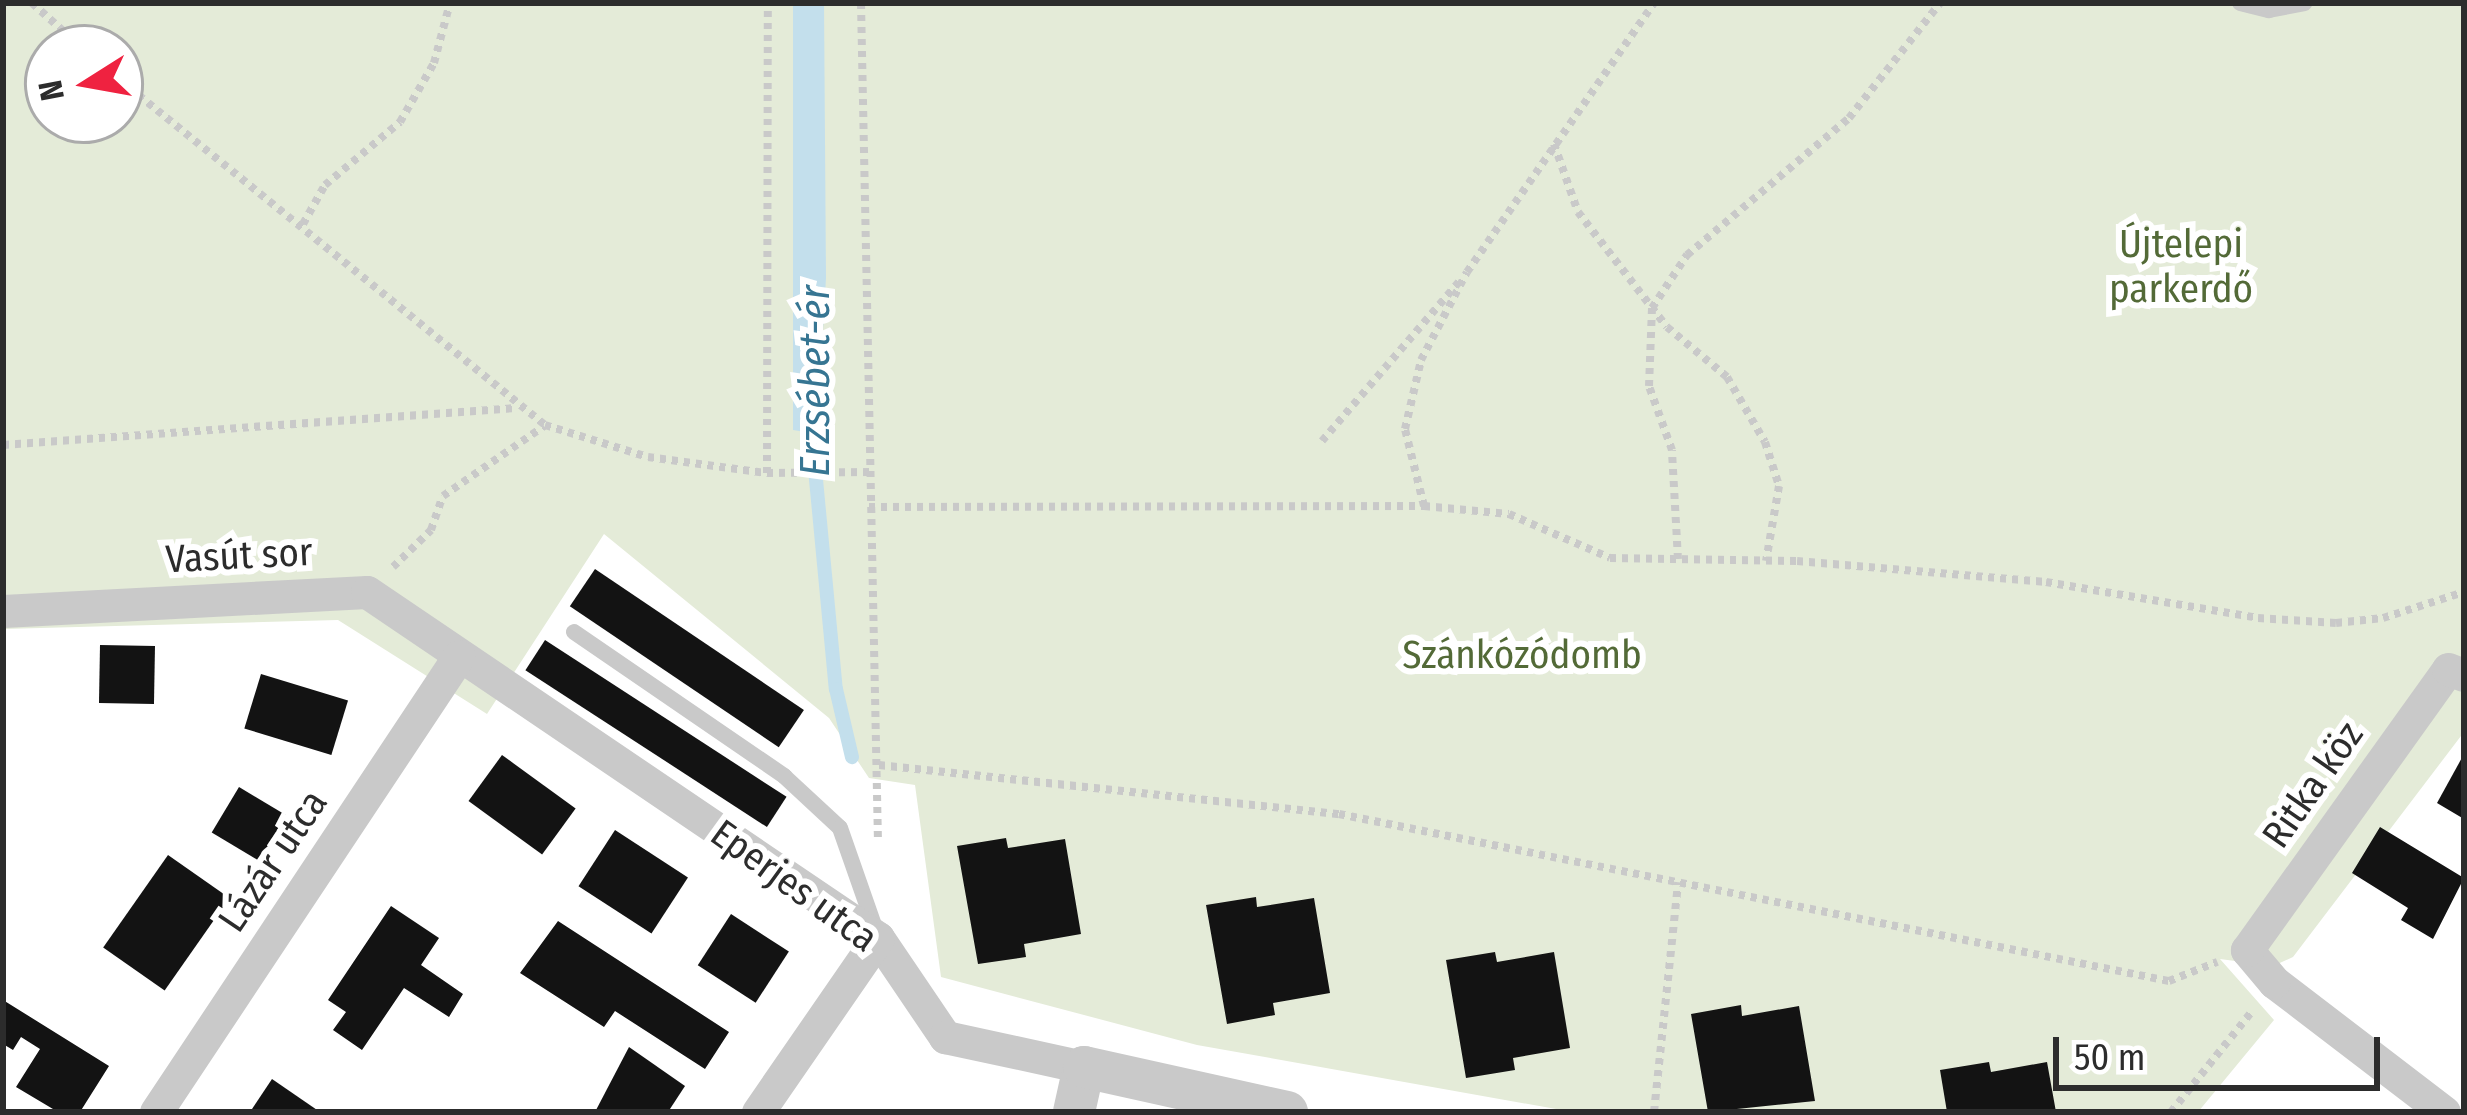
<!DOCTYPE html>
<meta charset="utf-8">
<style>
body{margin:0}
#map{position:relative;width:2467px;height:1115px;overflow:hidden;background:#fff;font-family:"Fira Sans Condensed",sans-serif}
div>[style]{position:absolute}
.green>*{inset:0;background:#e4ebd8}
.water>*{inset:0;background:#c3dfec}
.stream>*{height:14px;margin:-7px;padding:0 7px;transform-origin:7px;border-radius:7px;background:#c3dfec}
.building>*{inset:0;background:#131313;transform-origin:0 0}
.path>*{height:8px;margin-top:-4px;transform-origin:0;background:repeating-linear-gradient(90deg,#c9c9c9 0 6px,transparent 0 12px)}
.service>*{height:16px;margin:-8px;padding:0 8px;transform-origin:8px;border-radius:8px;background:#c9c9c9}
.minor>*{height:33px;margin:-16.5px;padding:0 16.5px;transform-origin:16.5px;border-radius:16.5px;background:#c9c9c9}
.tertiary>*{height:42px;margin:-21px;padding:0 21px;transform-origin:21px;border-radius:21px;background:#c9c9c9}
span{translate:-50% -50%;white-space:nowrap;text-align:center;line-height:1.15;-webkit-text-stroke:12px #fff;paint-order:stroke}
.park-label{font-size:39px;color:#536a37}
.street-label{font-size:39px;color:#2c2c2c}
.water-label{font-size:42px;color:#367592;font-style:italic}
.frame{position:absolute;inset:0;border:6px solid #2c2c2c;pointer-events:none}
.north{position:absolute;left:24px;top:24px;width:120px;height:120px;box-sizing:border-box;background:#fff;border:3px solid #ababab;border-radius:50%;rotate:259deg;font-size:33px;font-weight:700;line-height:48px;text-align:center;color:#2c2c2c}
.north::after{content:'';display:block;margin:auto;width:42px;height:54px;background:#ef2240;clip-path:polygon(50% 0,100% 100%,50% 72%,0 100%)}
.scale{position:absolute;left:2053px;top:1037px;width:327px;height:54px;box-sizing:border-box;border:6px solid #2c2c2c;border-top:0;padding-left:15px;font-size:36px;line-height:42px;white-space:nowrap;color:#2c2c2c;-webkit-text-stroke:9px #fff;paint-order:stroke}
</style>
<div id="map">
<div class="green">
<i style="clip-path:polygon(evenodd,3px 3px,2464px 3px,2464px 732px,2293px 957px,2273px 966px,2220px 959px,2274px 1020px,2198px 1112px,1573px 1112px,1197px 1045px,941px 977px,915px 785px,869px 778px,829px 718px,604px 534px,487px 714px,338px 620px,3px 629px,3px 3px,48px 48px,120px 48px,120px 120px,48px 120px,48px 48px)"></i>
</div>
<div class="water">
<i style="clip-path:polygon(793px 3px,824px 3px,826px 278px,817px 434px,793px 430px)"></i>
</div>
<div class="stream">
<i style="left:810px;top:416px;width:274px;rotate:84.6deg"></i>
<i style="left:836px;top:689px;width:70px;rotate:76.8deg"></i>
</div>
<div class="building">
<i style="left:595px;top:569px;width:252px;height:45px;rotate:34deg"></i>
<i style="left:545px;top:640px;width:288px;height:36px;rotate:33deg"></i>
<i style="left:100px;top:645px;width:55px;height:58px;rotate:1deg"></i>
<i style="left:261px;top:674px;width:91px;height:57px;rotate:17deg"></i>
<i style="clip-path:polygon(2464px 754px,2464px 819px,2437px 803px)"></i>
<i style="left:502px;top:755px;width:91px;height:57px;rotate:36deg"></i>
<i style="left:239px;top:787px;width:57px;height:53px;rotate:31deg"></i>
<i style="clip-path:polygon(2380px 827px,2464px 878px,2433px 939px,2401px 920px,2408px 908px,2352px 873px)"></i>
<i style="left:615px;top:830px;width:87px;height:67px;rotate:33deg"></i>
<i style="clip-path:polygon(1006px 838px,1008px 848px,1065px 839px,1081px 934px,1024px 944px,1026px 957px,978px 964px,957px 846px)"></i>
<i style="left:168px;top:855px;width:75px;height:113px;rotate:35deg"></i>
<i style="clip-path:polygon(1256px 897px,1257px 907px,1314px 898px,1330px 993px,1273px 1003px,1275px 1015px,1227px 1024px,1206px 905px)"></i>
<i style="clip-path:polygon(391px 906px,439px 938px,421px 965px,463px 994px,449px 1017px,404px 988px,362px 1050px,333px 1030px,346px 1012px,328px 1000px)"></i>
<i style="left:731px;top:914px;width:69px;height:61px;rotate:33deg"></i>
<i style="clip-path:polygon(558px 921px,729px 1032px,705px 1069px,615px 1011px,604px 1027px,520px 973px)"></i>
<i style="clip-path:polygon(1495px 952px,1497px 962px,1554px 952px,1570px 1048px,1513px 1058px,1515px 1070px,1466px 1078px,1446px 960px)"></i>
<i style="clip-path:polygon(3px 1000px,109px 1066px,80px 1112px,58px 1112px,16px 1087px,40px 1049px,21px 1037px,13px 1050px,3px 1044px)"></i>
<i style="clip-path:polygon(1741px 1005px,1742px 1016px,1799px 1006px,1815px 1101px,1708px 1112px,1691px 1014px)"></i>
<i style="clip-path:polygon(629px 1047px,685px 1086px,668px 1112px,595px 1112px)"></i>
<i style="clip-path:polygon(1989px 1062px,1991px 1072px,2047px 1062px,2056px 1112px,1947px 1112px,1940px 1070px)"></i>
<i style="clip-path:polygon(272px 1079px,320px 1112px,250px 1112px)"></i>
</div>
<div class="path">
<i style="left:32px;top:3px;width:67px;rotate:42deg"></i>
<i style="left:861px;top:3px;width:838px;rotate:88.84deg"></i>
<i style="left:120px;top:80px;width:547px;rotate:39.07deg"></i>
<i style="left:545px;top:425px;width:108px;rotate:17.3deg"></i>
<i style="left:648px;top:457px;width:120px;rotate:7.7deg"></i>
<i style="left:767px;top:473px;width:103px;rotate:-0.6deg"></i>
<i style="left:1554px;top:144px;width:72px;rotate:70.6deg"></i>
<i style="left:1578px;top:212px;width:145px;rotate:52.3deg"></i>
<i style="left:1667px;top:327px;width:78px;rotate:39.8deg"></i>
<i style="left:1727px;top:377px;width:75px;rotate:59.7deg"></i>
<i style="left:1765px;top:442px;width:46px;rotate:72.3deg"></i>
<i style="left:1779px;top:486px;width:76px;rotate:99.8deg"></i>
<i style="left:303px;top:224px;width:45px;rotate:-60.6deg"></i>
<i style="left:325px;top:185px;width:98px;rotate:-40deg"></i>
<i style="left:400px;top:122px;width:68px;rotate:-60deg"></i>
<i style="left:434px;top:63px;width:62px;rotate:-75.1deg"></i>
<i style="left:1322px;top:441px;width:210px;rotate:-49.3deg"></i>
<i style="left:3px;top:445px;width:514px;rotate:-4.13deg"></i>
<i style="left:767px;top:473px;width:470px;rotate:-89.9deg"></i>
<i style="left:1424px;top:506px;width:79px;rotate:-103.9deg"></i>
<i style="left:1405px;top:429px;width:71px;rotate:-76.9deg"></i>
<i style="left:1421px;top:360px;width:99px;rotate:-62.4deg"></i>
<i style="left:1467px;top:272px;width:328px;rotate:-55.2deg"></i>
<i style="left:869px;top:507px;width:555px;rotate:-0.1deg"></i>
<i style="left:1424px;top:506px;width:85px;rotate:5.4deg"></i>
<i style="left:1509px;top:514px;width:110px;rotate:23.5deg"></i>
<i style="left:1610px;top:558px;width:187px;rotate:0.9deg"></i>
<i style="left:1797px;top:561px;width:250px;rotate:4.8deg"></i>
<i style="left:2046px;top:582px;width:215px;rotate:9.6deg"></i>
<i style="left:2258px;top:618px;width:78px;rotate:3.7deg"></i>
<i style="left:2336px;top:623px;width:47px;rotate:-6.1deg"></i>
<i style="left:2383px;top:618px;width:85px;rotate:-17.8deg"></i>
<i style="left:1678px;top:559px;width:109px;rotate:-93.2deg"></i>
<i style="left:1672px;top:450px;width:68px;rotate:-109.8deg"></i>
<i style="left:1649px;top:386px;width:78px;rotate:-87.8deg"></i>
<i style="left:1652px;top:308px;width:64px;rotate:-56.6deg"></i>
<i style="left:1687px;top:255px;width:212px;rotate:-40.2deg"></i>
<i style="left:1849px;top:118px;width:147px;rotate:-51.6deg"></i>
<i style="left:393px;top:567px;width:53px;rotate:-44.2deg"></i>
<i style="left:431px;top:530px;width:36px;rotate:-71deg"></i>
<i style="left:443px;top:496px;width:123px;rotate:-34.7deg"></i>
<i style="left:879px;top:765px;width:463px;rotate:6.1deg"></i>
<i style="left:1339px;top:814px;width:847px;rotate:11.38deg"></i>
<i style="left:2169px;top:981px;width:52px;rotate:-21.6deg"></i>
<i style="left:1654px;top:1112px;width:231px;rotate:-84deg"></i>
<i style="left:2171px;top:1112px;width:131px;rotate:-51.2deg"></i>
</div>
<div class="service">
<i style="left:2240px;top:3px;width:30px;rotate:14deg"></i>
<i style="left:2269px;top:10px;width:36px;rotate:-11deg"></i>
<i style="left:574px;top:632px;width:255px;rotate:34.4deg"></i>
<i style="left:784px;top:776px;width:76px;rotate:42.9deg"></i>
<i style="left:840px;top:828px;width:109px;rotate:70.7deg"></i>
</div>
<div class="minor">
<i style="left:3px;top:611px;width:364px;rotate:-3deg"></i>
<i style="left:367px;top:592px;width:617px;rotate:34.1deg"></i>
<i style="left:878px;top:938px;width:120px;rotate:55.9deg"></i>
<i style="left:945px;top:1037px;width:142px;rotate:12.2deg"></i>
<i style="left:156px;top:1112px;width:547px;rotate:-56.4deg"></i>
<i style="left:758px;top:1112px;width:211px;rotate:-55.4deg"></i>
<i style="left:2444px;top:1112px;width:214px;rotate:-142.6deg"></i>
<i style="left:2274px;top:982px;width:42px;rotate:-130.2deg"></i>
<i style="left:2247px;top:950px;width:345px;rotate:-54.4deg"></i>
<i style="left:2448px;top:669px;width:17px;rotate:21deg"></i>
</div>
<div class="tertiary">
<i style="left:1074px;top:1112px;width:46px;rotate:-77.5deg"></i>
<i style="left:1084px;top:1067px;width:208px;rotate:12.5deg"></i>
</div>
<div class="park-label">
<span style="left:2181px;top:267px">Újtelepi<br>parkerdő</span>
<span style="left:1522px;top:655px">Szánkózódomb</span>
</div>
<div class="street-label">
<span style="left:239px;top:556px;rotate:-3deg">Vasút sor</span>
<span style="left:2313px;top:785px;rotate:-55deg">Ritka köz</span>
<span style="left:273px;top:861px;rotate:-56deg">Lázár utca</span>
<span style="left:794px;top:886px;rotate:36deg">Eperjes utca</span>
</div>
<div class="water-label">
<span style="left:815px;top:381px;rotate:-90deg">Erzsébet-ér</span>
</div>
<div class="frame"></div>
<div class="north">N</div>
<div class="scale">50 m</div>
</div>
